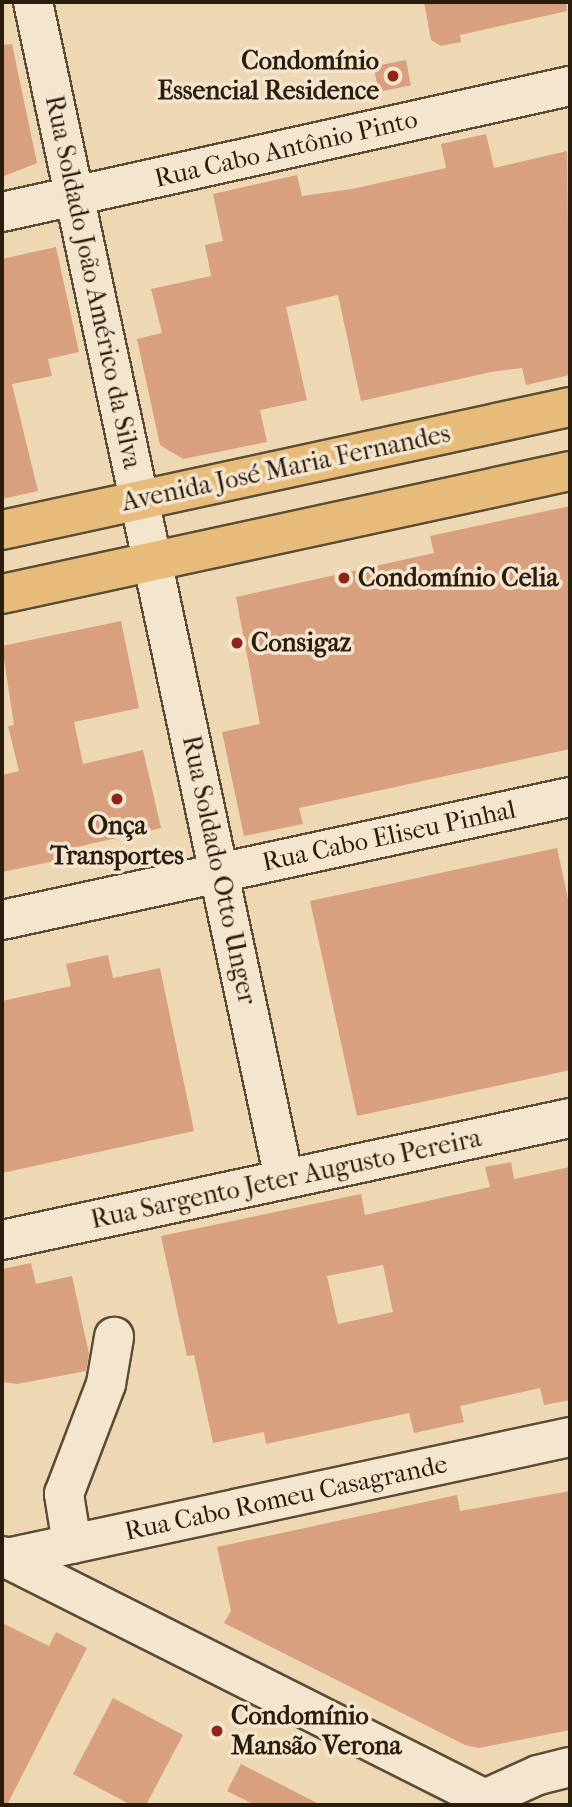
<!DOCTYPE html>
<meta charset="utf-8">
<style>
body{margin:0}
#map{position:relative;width:572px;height:1807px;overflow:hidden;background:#eed7b3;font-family:"IM FELL French Canon",serif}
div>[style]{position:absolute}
.building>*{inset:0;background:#d9a07f;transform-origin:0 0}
.roads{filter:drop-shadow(2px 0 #5c4c36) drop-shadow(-2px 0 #5c4c36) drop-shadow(0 2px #5c4c36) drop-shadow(0 -2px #5c4c36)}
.minor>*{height:38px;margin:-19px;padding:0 19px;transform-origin:19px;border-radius:19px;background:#f4e5ce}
.major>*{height:38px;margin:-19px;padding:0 19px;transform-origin:19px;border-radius:19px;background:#e7bc7a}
.dots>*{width:19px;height:19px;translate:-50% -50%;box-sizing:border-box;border:4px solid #f4e5ce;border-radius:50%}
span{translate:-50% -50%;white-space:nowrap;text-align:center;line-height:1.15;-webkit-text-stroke:7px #f4e5ce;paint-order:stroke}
.poi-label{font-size:26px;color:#2b1d0d;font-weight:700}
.right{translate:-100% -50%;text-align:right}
.left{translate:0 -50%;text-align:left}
.street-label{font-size:26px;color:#2b1d0d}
.frame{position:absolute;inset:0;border:4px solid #2b1d0d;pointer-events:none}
</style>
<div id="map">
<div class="building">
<i style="clip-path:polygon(424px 2px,566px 2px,567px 11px,460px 35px,461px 42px,441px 46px,431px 40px)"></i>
<i style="clip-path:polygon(12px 44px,37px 163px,2px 177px,2px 45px)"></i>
<i style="left:406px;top:60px;width:26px;height:33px;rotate:79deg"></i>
<i style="clip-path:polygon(486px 134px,494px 168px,567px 151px,570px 375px,526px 385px,522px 368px,491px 372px,361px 401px,338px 295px,286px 307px,307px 400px,260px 410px,267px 442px,183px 459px,160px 445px,137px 339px,162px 333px,151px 289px,211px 276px,205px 245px,223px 241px,213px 194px,297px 175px,302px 196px,352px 189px,446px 168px,441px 144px)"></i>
<i style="clip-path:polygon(56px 247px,79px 352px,48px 359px,52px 376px,12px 384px,38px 491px,2px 499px,2px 259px)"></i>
<i style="clip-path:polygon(570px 506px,570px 749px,299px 808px,303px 824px,244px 836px,222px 732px,260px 724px,236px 597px,434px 553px,430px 536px)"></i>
<i style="clip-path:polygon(121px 621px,139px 708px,74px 722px,83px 764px,143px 750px,161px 828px,72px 848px,74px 857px,2px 872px,2px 775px,19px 771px,8px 726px,14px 725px,2px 646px)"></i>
<i style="clip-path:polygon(557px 848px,570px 908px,570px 1070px,357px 1116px,310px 901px)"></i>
<i style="clip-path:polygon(108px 955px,113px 978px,160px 968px,194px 1131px,2px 1173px,2px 1001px,71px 986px,66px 964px)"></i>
<i style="clip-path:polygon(evenodd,511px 1162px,514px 1179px,570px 1167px,570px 1400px,544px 1405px,540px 1388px,460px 1406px,464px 1422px,414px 1433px,409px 1413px,266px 1444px,264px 1432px,213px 1443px,194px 1355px,187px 1356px,161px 1236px,361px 1194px,365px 1215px,490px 1187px,485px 1167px,511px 1162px,383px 1265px,393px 1312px,338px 1324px,327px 1276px,383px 1265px)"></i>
<i style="clip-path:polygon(31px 1263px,36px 1284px,72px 1276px,89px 1354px,86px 1371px,17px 1384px,2px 1382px,2px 1269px)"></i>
<i style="clip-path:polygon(570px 1491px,570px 1730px,479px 1748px,465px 1745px,224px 1623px,231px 1611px,217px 1547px,457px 1495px,460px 1511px)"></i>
<i style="clip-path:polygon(2px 1623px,49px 1646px,56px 1632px,87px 1648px,7px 1805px,2px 1805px)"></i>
<i style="clip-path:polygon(113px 1698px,183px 1735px,146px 1805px,131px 1805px,73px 1774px)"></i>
<i style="clip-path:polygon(241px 1764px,321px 1805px,255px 1805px,227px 1791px)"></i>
</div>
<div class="roads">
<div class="minor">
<i style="left:33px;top:2px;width:1203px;rotate:77.96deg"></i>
<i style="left:2px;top:212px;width:582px;rotate:-12.51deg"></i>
<i style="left:2px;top:920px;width:581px;rotate:-12.22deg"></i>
<i style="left:2px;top:1240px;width:581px;rotate:-12.12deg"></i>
<i style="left:72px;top:1544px;width:51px;rotate:-99.1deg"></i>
<i style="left:64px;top:1494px;width:118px;rotate:-69.1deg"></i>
<i style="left:106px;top:1384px;width:48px;rotate:-80.3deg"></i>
<i style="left:2px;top:1556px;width:554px;rotate:26.7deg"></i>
<i style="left:2px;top:1559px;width:581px;rotate:-12.12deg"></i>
<i style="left:485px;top:1799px;width:58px;rotate:-24.4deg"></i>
<i style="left:538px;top:1775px;width:33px;rotate:-14deg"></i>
</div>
<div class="major">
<i style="left:2px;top:530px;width:581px;rotate:-12.22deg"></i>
<i style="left:2px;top:594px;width:581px;rotate:-12.22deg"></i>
</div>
</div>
<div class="dots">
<i style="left:393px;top:76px;background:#8f2418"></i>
<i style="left:344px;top:578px;background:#8f2418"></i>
<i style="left:237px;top:643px;background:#8f2418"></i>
<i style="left:117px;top:799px;background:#8f2418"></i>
<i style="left:217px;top:1731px;background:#8f2418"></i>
</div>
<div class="poi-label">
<span class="right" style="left:379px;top:76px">Condomínio<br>Essencial Residence</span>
<span class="left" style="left:358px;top:578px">Condomínio Celia</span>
<span class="left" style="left:251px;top:643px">Consigaz</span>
<span style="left:117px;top:841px">Onça<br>Transportes</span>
<span class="left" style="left:231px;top:1731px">Condomínio<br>Mansão Verona</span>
</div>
<div class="street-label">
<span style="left:286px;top:149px;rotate:-13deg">Rua Cabo Antônio Pinto</span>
<span style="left:93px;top:282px;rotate:78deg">Rua Soldado João Américo da Silva</span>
<span style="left:286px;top:468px;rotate:-12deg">Avenida José Maria Fernandes</span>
<span style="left:389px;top:836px;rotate:-12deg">Rua Cabo Eliseu Pinhal</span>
<span style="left:219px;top:870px;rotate:78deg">Rua Soldado Otto Unger</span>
<span style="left:286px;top:1179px;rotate:-12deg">Rua Sargento Jeter Augusto Pereira</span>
<span style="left:286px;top:1498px;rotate:-12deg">Rua Cabo Romeu Casagrande</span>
</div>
<div class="frame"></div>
</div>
